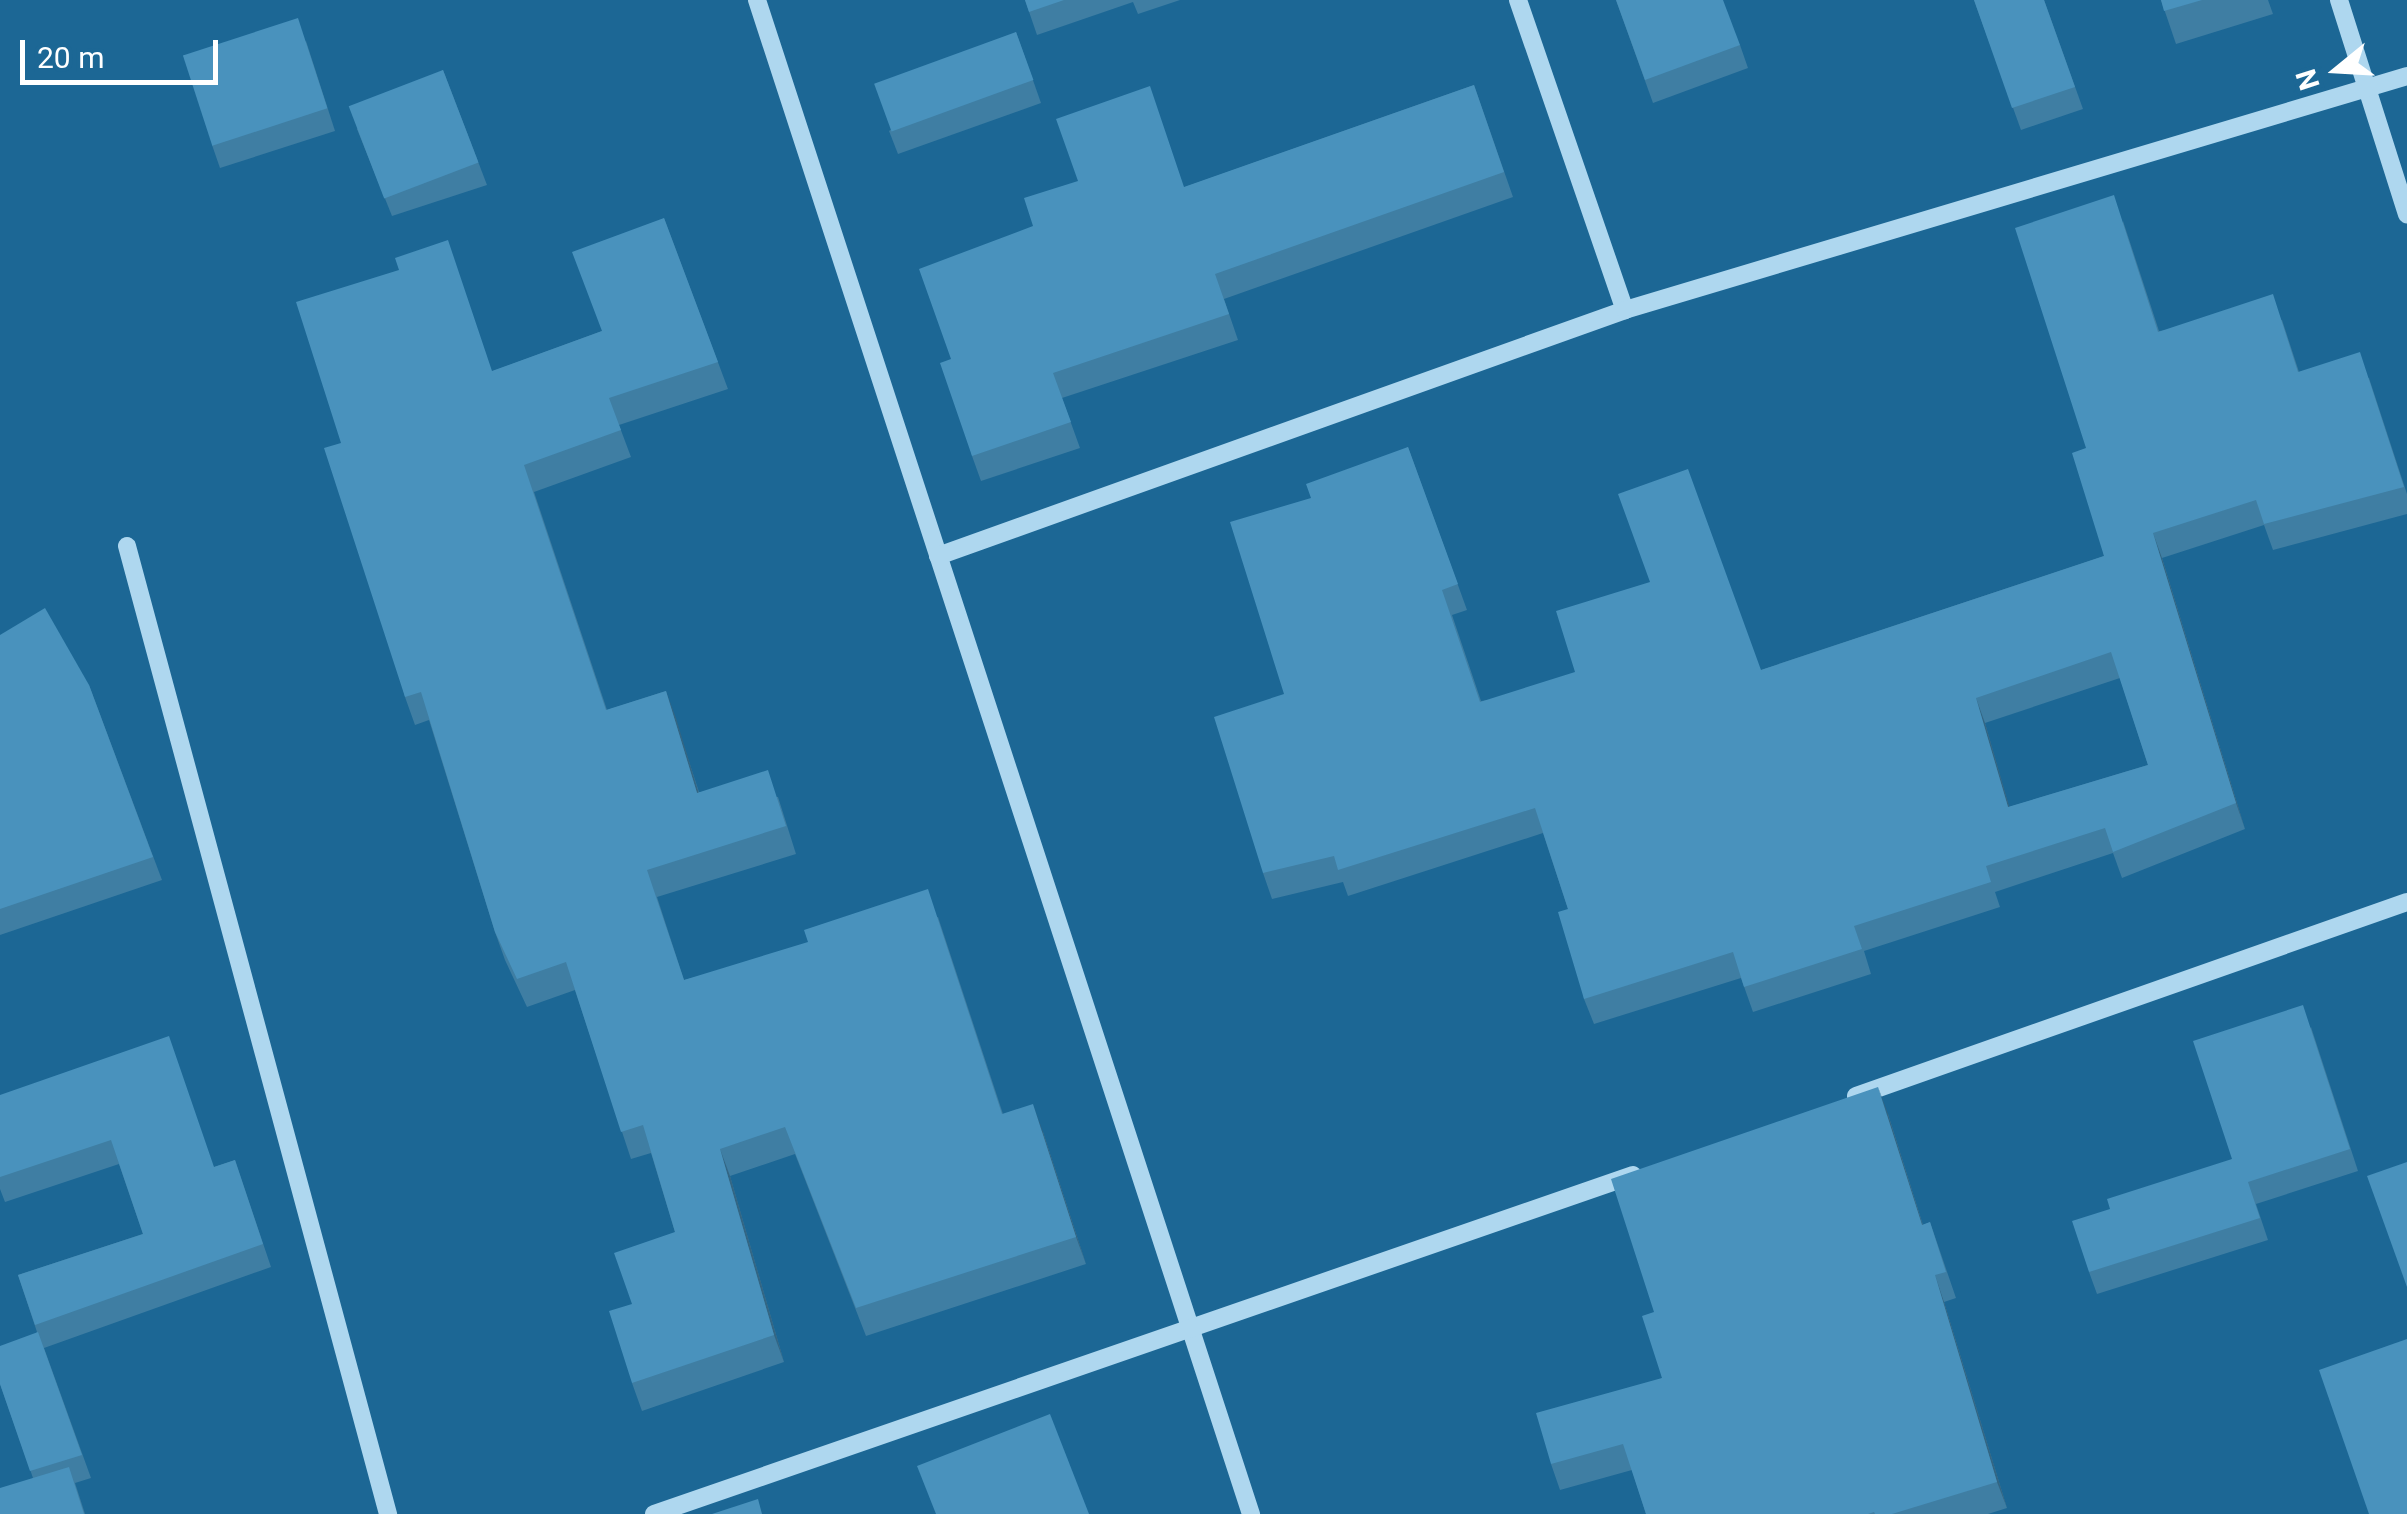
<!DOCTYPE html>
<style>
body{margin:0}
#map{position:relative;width:2407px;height:1514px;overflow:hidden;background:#1c6795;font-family:Roboto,sans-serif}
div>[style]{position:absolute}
.minor>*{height:18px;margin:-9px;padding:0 9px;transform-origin:9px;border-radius:9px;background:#aed7ef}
.wall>*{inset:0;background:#3f7ea3}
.shaded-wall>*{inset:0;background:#336684}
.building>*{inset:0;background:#4992bd;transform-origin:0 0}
span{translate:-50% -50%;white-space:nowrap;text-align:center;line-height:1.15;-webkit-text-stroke:8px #1c6795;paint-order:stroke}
.north{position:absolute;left:2287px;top:20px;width:100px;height:100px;-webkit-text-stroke:8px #1c6795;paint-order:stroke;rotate:252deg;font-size:28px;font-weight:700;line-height:40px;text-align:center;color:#fff}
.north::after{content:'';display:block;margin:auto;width:35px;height:45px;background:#fff;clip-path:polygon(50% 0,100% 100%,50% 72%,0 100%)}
.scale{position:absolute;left:20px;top:40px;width:198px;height:45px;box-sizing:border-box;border:5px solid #fff;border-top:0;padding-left:12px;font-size:30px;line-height:35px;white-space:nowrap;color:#fff;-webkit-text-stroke:8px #1c6795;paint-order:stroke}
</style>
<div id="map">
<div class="minor">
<i style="left:757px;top:0;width:1593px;rotate:71.93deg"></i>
<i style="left:1518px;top:0;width:328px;rotate:71deg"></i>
<i style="left:2339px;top:0;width:225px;rotate:72.4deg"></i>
<i style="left:127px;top:546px;width:1003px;rotate:74.91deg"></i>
<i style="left:938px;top:556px;width:730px;rotate:-19.7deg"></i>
<i style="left:1625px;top:310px;width:816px;rotate:-16.66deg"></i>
<i style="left:1856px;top:1096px;width:584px;rotate:-19.4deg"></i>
<i style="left:654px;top:1514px;width:1036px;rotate:-19.1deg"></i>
</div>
<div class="wall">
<i style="clip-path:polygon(1025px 0,1180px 0,1138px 14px,1133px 2px,1037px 35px)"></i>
<i style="clip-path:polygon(1616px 0,1740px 45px,1748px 68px,1653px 103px)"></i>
<i style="clip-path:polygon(1974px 0,2044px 0,2083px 109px,2021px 130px)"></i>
<i style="clip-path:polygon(2161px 0,2268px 0,2273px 14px,2176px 44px)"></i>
<i style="clip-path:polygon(1016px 32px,1041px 103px,898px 154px,889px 131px)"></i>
<i style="clip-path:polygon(306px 41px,335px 131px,220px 168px,212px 145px)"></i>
<i style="clip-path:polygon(443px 70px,487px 185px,392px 216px,357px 129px)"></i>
<i style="clip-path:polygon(1474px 85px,1513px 197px,1224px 299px,1238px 340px,1062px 398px,1080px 448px,981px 481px,972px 456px,951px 359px,1185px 187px)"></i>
<i style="clip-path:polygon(664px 218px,728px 389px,619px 425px,631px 457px,534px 492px,607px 710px,666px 691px,699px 792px,778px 797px,796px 854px,657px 897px,684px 980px,938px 917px,1003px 1114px,1043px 1132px,1086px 1264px,866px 1336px,795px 1154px,730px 1176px,784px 1362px,642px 1411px,632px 1383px,632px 1304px,675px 1232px,651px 1153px,631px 1159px,575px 990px,527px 1007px,505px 960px,495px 932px,429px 720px,415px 725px,405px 697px,341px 443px,493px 371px,602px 331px)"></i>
<i style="clip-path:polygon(evenodd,2123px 221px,2159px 331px,2282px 320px,2299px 372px,2369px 378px,2407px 494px,2407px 514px,2273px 550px,2264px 525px,2162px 558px,2245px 829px,2122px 878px,2113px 853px,1995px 892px,2000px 907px,1864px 951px,1871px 974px,1753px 1012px,1741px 978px,1594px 1024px,1584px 999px,1568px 909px,1543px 833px,1348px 896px,1343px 882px,1272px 899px,1263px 873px,1284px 694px,1311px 498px,1408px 447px,1467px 610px,1452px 615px,1481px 701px,1761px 670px,2104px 556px,2086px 448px,2123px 221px,2120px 678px,2148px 765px,2009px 807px,1985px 723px,2120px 678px)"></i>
<i style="clip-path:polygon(0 635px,89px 685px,162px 880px,0 935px)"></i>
<i style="clip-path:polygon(2311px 1027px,2358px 1171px,2256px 1204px,2268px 1240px,2097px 1294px,2089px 1272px,2232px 1159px)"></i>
<i style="clip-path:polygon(0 1095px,214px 1167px,235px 1160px,271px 1267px,44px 1348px,91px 1478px,75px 1483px,85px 1514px,0 1514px,33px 1478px,0 1384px,37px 1332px,18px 1275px,143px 1234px,119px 1164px,5px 1202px,0 1189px)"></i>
<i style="clip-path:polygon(1888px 1114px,1923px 1225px,1930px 1222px,1956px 1298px,1944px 1302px,2007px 1508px,1988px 1514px,1646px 1514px,1632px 1470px,1560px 1490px,1551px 1464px,1662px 1378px,1654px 1312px)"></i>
</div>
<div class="shaded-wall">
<i style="clip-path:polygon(2153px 533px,2162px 558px,2245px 829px,2236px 803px)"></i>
<i style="clip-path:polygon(666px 691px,676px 718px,707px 820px,697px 793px)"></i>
<i style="clip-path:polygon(1976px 698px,1985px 723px,2017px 833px,2008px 807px)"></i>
<i style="clip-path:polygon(1878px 1087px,1888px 1114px,1931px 1251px,1922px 1225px)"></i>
<i style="clip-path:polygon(1033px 1104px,1043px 1132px,1086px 1264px,1076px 1237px)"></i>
<i style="clip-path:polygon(720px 1149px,730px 1176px,784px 1362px,774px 1335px)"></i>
<i style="clip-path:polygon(1935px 1275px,1944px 1302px,2007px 1508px,1997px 1482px)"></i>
</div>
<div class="building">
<i style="clip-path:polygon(1025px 0,1064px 0,1029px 12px)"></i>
<i style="clip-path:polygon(1616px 0,1723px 0,1740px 45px,1645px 80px)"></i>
<i style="clip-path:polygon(1974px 0,2044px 0,2075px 87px,2012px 108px)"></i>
<i style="clip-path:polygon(2161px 0,2202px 0,2164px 11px)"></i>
<i style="left:298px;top:18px;width:95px;height:121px;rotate:72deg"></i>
<i style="left:1016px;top:32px;width:51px;height:151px;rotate:70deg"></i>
<i style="left:443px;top:70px;width:99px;height:101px;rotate:69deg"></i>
<i style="clip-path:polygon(1474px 85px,1504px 172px,1215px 274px,1229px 314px,1053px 373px,1071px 422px,972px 456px,940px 363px,951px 359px,919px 269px,1033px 226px,1024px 198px,1078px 181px,1056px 119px,1150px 86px,1184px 187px)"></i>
<i style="clip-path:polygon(evenodd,2114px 195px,2158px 332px,2273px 294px,2298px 372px,2360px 352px,2404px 487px,2264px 524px,2256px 500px,2153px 533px,2236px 803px,2113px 852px,2105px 828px,1986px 866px,1991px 882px,1854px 926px,1862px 949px,1744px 987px,1733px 952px,1584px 999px,1558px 912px,1568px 909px,1535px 808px,1338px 870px,1334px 856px,1263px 873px,1214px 717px,1284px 694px,1230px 522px,1311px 498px,1306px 484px,1408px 447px,1458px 584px,1442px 590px,1480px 702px,1575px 672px,1556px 611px,1650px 582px,1618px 494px,1688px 469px,1761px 670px,2104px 556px,2072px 453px,2086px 448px,2015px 228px,2114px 195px,2111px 652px,2148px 765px,2008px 807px,1976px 698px,2111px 652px)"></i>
<i style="clip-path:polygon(664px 218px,718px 362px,609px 398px,621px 430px,524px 465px,606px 710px,666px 691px,697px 793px,768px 770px,786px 826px,647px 870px,684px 980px,808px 942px,804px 930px,928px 889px,1002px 1114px,1033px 1104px,1076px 1237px,856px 1308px,785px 1127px,720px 1149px,774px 1335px,632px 1383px,609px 1311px,632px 1304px,614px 1253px,675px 1232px,643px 1125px,621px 1132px,566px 962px,517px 979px,495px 932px,421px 692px,405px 697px,324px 448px,341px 443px,296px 302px,399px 270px,395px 258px,448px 240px,492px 371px,602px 331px,572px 252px)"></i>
<i style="clip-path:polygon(45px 608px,89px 685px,153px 857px,0 909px,0 635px)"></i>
<i style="clip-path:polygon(2303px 1005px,2350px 1149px,2248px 1182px,2260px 1218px,2089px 1272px,2072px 1221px,2110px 1209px,2107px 1199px,2232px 1159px,2193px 1041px)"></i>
<i style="clip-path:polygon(169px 1036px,214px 1167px,235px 1160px,263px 1244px,35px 1325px,18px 1275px,143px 1234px,111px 1140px,0 1177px,0 1095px)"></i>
<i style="clip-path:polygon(1878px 1087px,1922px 1225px,1930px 1222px,1946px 1272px,1935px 1275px,1997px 1482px,1892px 1514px,1875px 1514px,1874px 1512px,1868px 1514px,1646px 1514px,1623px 1444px,1551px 1464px,1536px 1413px,1662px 1378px,1642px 1316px,1654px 1312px,1611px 1179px)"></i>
<i style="clip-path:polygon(2407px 1162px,2407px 1287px,2367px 1176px)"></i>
<i style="clip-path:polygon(38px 1332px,82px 1455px,30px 1471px,0 1384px,0 1346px)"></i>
<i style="clip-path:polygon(2407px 1339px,2407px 1514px,2369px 1514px,2319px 1370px)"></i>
<i style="clip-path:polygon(1050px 1414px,1089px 1514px,936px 1514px,917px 1466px)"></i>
<i style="clip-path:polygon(69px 1467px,84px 1514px,0 1514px,0 1488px)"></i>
<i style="clip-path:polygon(758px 1499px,762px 1514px,712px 1514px)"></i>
</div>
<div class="north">N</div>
<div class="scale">20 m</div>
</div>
